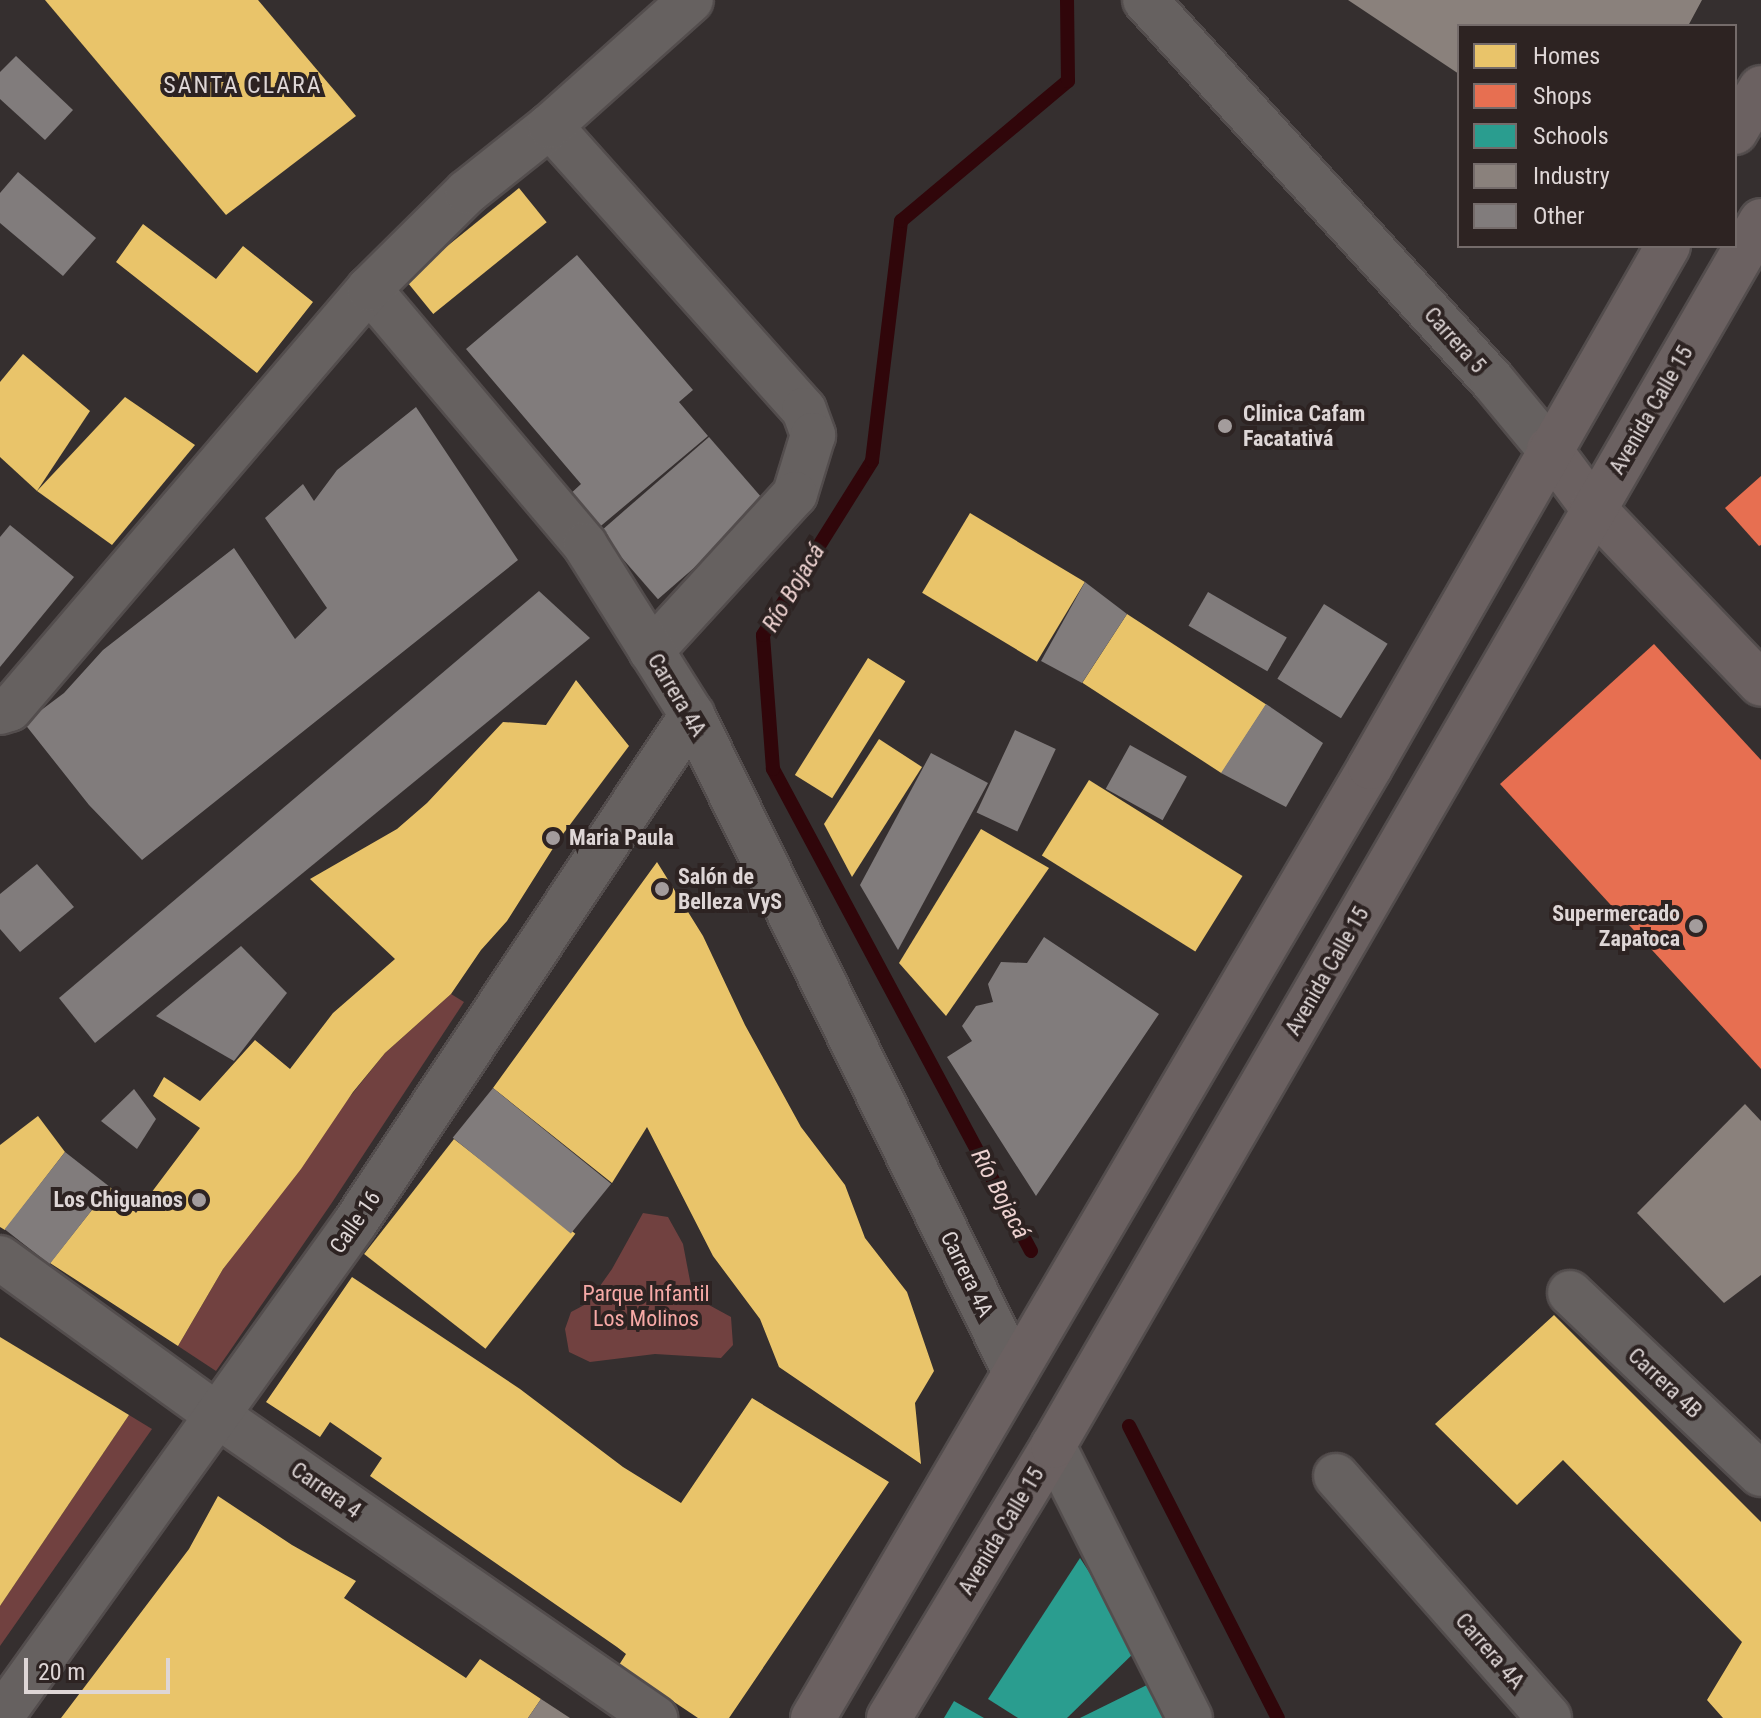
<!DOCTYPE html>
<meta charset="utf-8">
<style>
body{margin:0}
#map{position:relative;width:1761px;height:1718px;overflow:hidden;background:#352f2f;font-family:"Roboto Condensed",sans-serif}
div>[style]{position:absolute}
.green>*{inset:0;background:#714140}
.homes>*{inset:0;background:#e9c46a;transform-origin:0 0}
.shops>*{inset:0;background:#e76f51}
.schools>*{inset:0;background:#2a9d8f}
.industry>*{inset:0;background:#8a817c}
.stream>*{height:14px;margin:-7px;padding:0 7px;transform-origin:7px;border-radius:7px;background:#30060a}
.building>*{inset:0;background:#817c7c;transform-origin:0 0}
.roads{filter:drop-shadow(2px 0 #534d4d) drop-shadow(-2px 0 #534d4d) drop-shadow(0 2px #534d4d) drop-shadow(0 -2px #534d4d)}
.minor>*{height:44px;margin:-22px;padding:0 22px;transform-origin:22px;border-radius:22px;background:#666160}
.major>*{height:44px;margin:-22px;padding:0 22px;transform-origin:22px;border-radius:22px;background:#6b6161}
.dots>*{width:22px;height:22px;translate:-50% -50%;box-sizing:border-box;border:4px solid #2d2322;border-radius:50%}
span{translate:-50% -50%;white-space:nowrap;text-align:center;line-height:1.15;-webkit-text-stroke:8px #2d2322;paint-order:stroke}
.street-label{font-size:22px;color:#ded6d6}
.poi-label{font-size:22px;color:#ded6d6;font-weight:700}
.left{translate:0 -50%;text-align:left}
.right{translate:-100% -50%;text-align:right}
.park-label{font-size:22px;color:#f6a9a6}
.neighbourhood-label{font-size:24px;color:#ded6d6;letter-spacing:2px}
.water-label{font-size:24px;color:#edd2d0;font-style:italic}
.legend{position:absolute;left:1457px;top:24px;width:280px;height:224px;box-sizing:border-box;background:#2d2322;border:2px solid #746b6a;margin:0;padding:10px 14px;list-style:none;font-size:24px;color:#ded6d6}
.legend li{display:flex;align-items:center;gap:16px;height:40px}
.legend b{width:40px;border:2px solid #746b6a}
.scale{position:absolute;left:24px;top:1658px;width:146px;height:36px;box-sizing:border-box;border:4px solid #ded6d6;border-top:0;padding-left:10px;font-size:24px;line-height:28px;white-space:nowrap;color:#ded6d6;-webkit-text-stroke:6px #2d2322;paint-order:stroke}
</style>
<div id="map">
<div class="green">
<i style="clip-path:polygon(451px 994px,464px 1002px,331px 1204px,216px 1371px,178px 1346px,223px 1269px,340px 1109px,385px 1053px)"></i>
<i style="clip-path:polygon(643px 1213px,668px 1217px,683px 1244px,691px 1286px,709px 1305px,731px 1317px,733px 1345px,721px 1358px,655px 1354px,590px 1362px,569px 1352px,565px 1329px,571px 1312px,588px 1303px,612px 1269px)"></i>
<i style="clip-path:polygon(129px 1415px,152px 1429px,0 1646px,0 1606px)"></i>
</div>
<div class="homes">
<i style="clip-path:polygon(45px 0,258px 0,356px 116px,226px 215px)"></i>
<i style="left:519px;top:188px;width:44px;height:146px;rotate:51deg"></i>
<i style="clip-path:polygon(143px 224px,216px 279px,243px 246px,313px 302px,257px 373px,116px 262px)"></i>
<i style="clip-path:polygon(23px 354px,90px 411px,37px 491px,0 457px,0 382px)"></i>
<i style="clip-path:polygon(125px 397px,195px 445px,112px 545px,37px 491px)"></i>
<i style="left:970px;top:513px;width:134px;height:93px;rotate:31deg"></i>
<i style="left:1127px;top:614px;width:166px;height:82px;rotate:33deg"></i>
<i style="left:868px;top:658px;width:44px;height:138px;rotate:32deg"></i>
<i style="clip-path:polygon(576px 680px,629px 746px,557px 842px,507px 921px,481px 950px,451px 994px,385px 1053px,353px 1092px,301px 1169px,223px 1269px,178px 1346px,50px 1263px,110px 1187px,136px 1213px,200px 1128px,153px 1096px,164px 1077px,200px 1101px,255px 1040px,290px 1069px,333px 1013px,395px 959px,310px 879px,397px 829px,427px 803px,503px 722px,546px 725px)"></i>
<i style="clip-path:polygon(879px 739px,922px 767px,852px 877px,824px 824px)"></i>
<i style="left:1089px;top:780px;width:181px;height:89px;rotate:32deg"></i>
<i style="clip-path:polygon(981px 829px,1049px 868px,946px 1016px,899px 963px)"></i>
<i style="clip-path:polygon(657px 862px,703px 936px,745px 1025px,801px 1127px,845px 1185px,865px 1238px,907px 1292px,934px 1371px,915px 1403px,921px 1464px,779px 1367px,760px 1319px,713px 1256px,647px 1127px,612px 1183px,493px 1088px)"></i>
<i style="clip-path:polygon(38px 1116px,65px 1152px,5px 1230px,0 1227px,0 1145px)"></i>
<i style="left:454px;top:1139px;width:154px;height:146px;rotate:38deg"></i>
<i style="clip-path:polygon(352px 1277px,520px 1389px,623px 1467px,681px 1503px,752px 1398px,889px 1482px,729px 1718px,698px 1718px,619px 1665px,626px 1654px,617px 1647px,370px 1476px,382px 1458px,330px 1422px,320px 1437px,266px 1402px)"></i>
<i style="clip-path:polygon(1554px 1315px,1761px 1522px,1761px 1718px,1723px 1718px,1707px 1700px,1742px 1642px,1563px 1460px,1517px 1505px,1435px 1424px)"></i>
<i style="clip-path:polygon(0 1337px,129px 1415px,0 1606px)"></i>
<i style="clip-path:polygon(218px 1496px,292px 1545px,356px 1581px,344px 1598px,466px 1678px,480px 1659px,541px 1699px,528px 1718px,61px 1718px,189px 1549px)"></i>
</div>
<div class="shops">
<i style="clip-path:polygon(1761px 476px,1761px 545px,1759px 546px,1725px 508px)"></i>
<i style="clip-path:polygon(1654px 644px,1761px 760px,1761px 1069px,1500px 784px)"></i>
</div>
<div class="schools">
<i style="clip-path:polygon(1080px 1558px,1139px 1648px,1067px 1718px,1018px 1718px,988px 1699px)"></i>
<i style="clip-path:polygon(1153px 1682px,1171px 1718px,1080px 1718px)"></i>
<i style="clip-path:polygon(954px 1701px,984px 1718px,944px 1718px)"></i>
</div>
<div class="industry">
<i style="clip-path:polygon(1348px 0,1702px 0,1688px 26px,1459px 26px,1459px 74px)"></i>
<i style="clip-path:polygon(1745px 1104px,1761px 1121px,1761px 1275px,1724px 1303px,1637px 1213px)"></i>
<i style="clip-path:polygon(541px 1699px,570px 1718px,528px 1718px)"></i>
</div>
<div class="stream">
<i style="left:1031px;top:1251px;width:547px;rotate:-118.16deg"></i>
<i style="left:773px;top:769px;width:134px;rotate:-94.3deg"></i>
<i style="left:763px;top:635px;width:205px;rotate:-57.9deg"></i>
<i style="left:872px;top:461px;width:242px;rotate:-83.1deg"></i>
<i style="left:901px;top:221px;width:218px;rotate:-40deg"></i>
<i style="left:1068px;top:81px;width:81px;rotate:-90.7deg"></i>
<i style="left:1129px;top:1426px;width:328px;rotate:63deg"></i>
</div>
<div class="building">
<i style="clip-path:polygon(16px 56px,73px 110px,45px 140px,0 99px,0 72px)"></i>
<i style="clip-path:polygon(18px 172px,96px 238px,63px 276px,0 223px,0 193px)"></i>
<i style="clip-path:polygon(577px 255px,693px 390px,679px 402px,708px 436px,596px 530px,568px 496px,581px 484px,466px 349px)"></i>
<i style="clip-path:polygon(416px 407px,518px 560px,142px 860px,89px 805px,24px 723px,64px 693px,103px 650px,234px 548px,295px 639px,327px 608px,265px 518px,303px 484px,314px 501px,337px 470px)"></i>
<i style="left:709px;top:437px;width:89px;height:145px;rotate:49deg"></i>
<i style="clip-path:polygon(10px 525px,74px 577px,0 667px,0 537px)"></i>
<i style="clip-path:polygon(1085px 582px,1127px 614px,1082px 683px,1041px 661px)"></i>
<i style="clip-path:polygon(539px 591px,590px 638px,95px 1043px,59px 998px)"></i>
<i style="left:1208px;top:592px;width:91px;height:39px;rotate:30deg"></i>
<i style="left:1324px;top:604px;width:75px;height:88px;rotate:32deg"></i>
<i style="clip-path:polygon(1266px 704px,1323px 743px,1286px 807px,1221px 773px)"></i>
<i style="left:1015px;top:730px;width:45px;height:91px;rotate:25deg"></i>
<i style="left:1130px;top:745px;width:65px;height:50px;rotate:29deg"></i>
<i style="clip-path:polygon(931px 753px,988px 783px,898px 950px,860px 885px)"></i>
<i style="clip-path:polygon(37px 864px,74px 907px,20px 952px,0 929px,0 894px)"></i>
<i style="clip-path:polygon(1044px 937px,1159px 1014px,1036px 1196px,947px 1057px,972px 1041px,962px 1026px,976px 1006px,993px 1002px,988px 984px,1001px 962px,1027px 963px)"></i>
<i style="clip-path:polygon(241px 946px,287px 993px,234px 1061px,156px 1016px)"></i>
<i style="left:493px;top:1088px;width:152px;height:64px;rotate:39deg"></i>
<i style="clip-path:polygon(134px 1089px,156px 1119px,137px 1149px,101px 1121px)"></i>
<i style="left:65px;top:1152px;width:57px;height:98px;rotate:38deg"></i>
</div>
<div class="roads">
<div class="minor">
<i style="left:1145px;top:0;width:515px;rotate:47.6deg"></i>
<i style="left:1492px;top:380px;width:89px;rotate:50.4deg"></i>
<i style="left:550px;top:126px;width:381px;rotate:48.2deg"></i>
<i style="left:804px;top:410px;width:27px;rotate:70deg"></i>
<i style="left:813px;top:435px;width:62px;rotate:107deg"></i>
<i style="left:795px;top:494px;width:213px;rotate:132.5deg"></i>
<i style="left:369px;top:289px;width:335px;rotate:49.8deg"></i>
<i style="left:585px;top:545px;width:201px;rotate:57.8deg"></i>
<i style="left:692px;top:715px;width:730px;rotate:63.82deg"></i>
<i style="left:0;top:712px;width:10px;rotate:-17deg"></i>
<i style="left:10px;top:709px;width:553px;rotate:-49.48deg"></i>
<i style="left:369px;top:289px;width:138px;rotate:-44.7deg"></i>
<i style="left:467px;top:192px;width:106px;rotate:-38.5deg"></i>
<i style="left:550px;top:126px;width:189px;rotate:-41.8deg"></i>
<i style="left:0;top:1258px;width:268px;rotate:35.9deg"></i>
<i style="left:217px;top:1415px;width:533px;rotate:34.67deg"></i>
<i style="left:1570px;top:1293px;width:263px;rotate:43.5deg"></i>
<i style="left:1053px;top:1446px;width:305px;rotate:63.3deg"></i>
<i style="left:1336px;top:1476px;width:322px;rotate:48.6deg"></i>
<i style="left:0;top:1718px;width:609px;rotate:-54.35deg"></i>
<i style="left:355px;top:1223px;width:610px;rotate:-56.44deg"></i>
</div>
<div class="major">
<i style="left:1735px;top:132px;width:51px;rotate:-59.4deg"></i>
<i style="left:1549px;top:449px;width:74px;rotate:53.3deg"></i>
<i style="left:1593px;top:508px;width:243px;rotate:46.3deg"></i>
<i style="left:813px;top:1718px;width:1102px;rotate:-59.64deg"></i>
<i style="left:1370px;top:767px;width:600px;rotate:-60.23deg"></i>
<i style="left:889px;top:1718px;width:318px;rotate:-58.9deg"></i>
<i style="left:1053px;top:1446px;width:1415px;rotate:-59.97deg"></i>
</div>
</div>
<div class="dots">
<i style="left:1225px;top:426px;background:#a39c9c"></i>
<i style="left:553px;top:838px;background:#a39c9c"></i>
<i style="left:662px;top:889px;background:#a39c9c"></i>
<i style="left:1696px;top:926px;background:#a39c9c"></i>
<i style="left:199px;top:1200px;background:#a39c9c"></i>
</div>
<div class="street-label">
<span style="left:1455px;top:340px;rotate:48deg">Carrera 5</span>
<span style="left:1651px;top:410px;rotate:-60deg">Avenida Calle 15</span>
<span style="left:677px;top:695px;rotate:59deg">Carrera 4A</span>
<span style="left:1327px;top:971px;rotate:-60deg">Avenida Calle 15</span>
<span style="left:355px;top:1222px;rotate:-55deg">Calle 16</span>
<span style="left:967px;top:1274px;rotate:64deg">Carrera 4A</span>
<span style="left:1665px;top:1383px;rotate:43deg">Carrera 4B</span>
<span style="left:326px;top:1490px;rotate:35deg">Carrera 4</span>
<span style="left:1001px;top:1531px;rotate:-59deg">Avenida Calle 15</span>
<span style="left:1490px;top:1651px;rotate:49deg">Carrera 4A</span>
</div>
<div class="poi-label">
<span class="left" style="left:1243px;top:426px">Clinica Cafam<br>Facatativá</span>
<span class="left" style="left:569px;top:838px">Maria Paula</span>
<span class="left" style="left:678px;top:889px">Salón de<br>Belleza VyS</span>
<span class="right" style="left:1680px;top:926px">Supermercado<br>Zapatoca</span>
<span class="right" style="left:183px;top:1200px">Los Chiguanos</span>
</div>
<div class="park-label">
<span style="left:646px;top:1306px">Parque Infantil<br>Los Molinos</span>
</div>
<div class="neighbourhood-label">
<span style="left:243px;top:86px">SANTA CLARA</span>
</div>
<div class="water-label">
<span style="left:794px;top:588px;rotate:-59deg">Río Bojacá</span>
<span style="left:1000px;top:1194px;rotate:62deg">Río Bojacá</span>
</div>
<ul class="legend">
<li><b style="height:22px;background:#e9c46a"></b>Homes</li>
<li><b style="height:22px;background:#e76f51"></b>Shops</li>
<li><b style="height:22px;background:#2a9d8f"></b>Schools</li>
<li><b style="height:22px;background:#8a817c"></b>Industry</li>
<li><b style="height:22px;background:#817c7c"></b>Other</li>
</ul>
<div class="scale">20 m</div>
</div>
